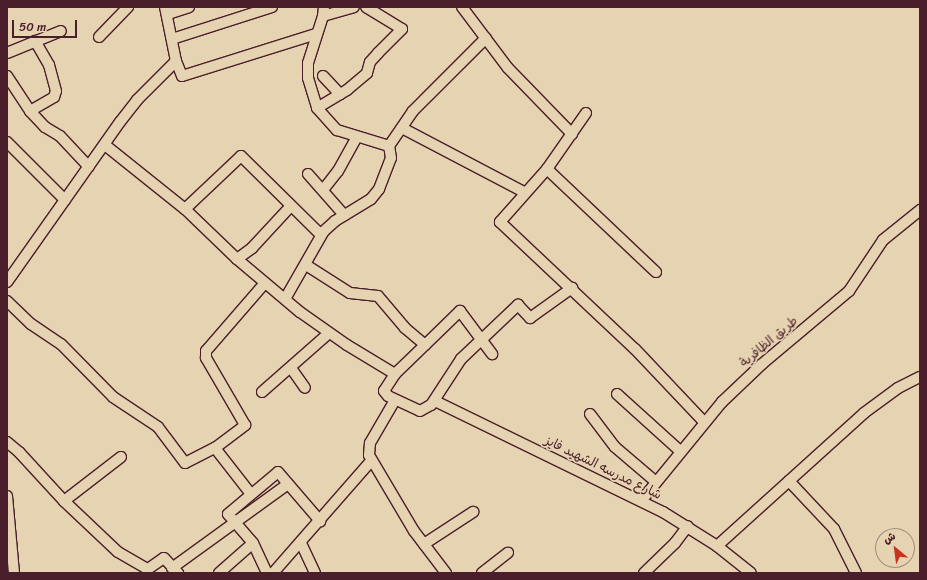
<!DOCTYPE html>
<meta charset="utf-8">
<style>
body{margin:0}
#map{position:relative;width:927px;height:580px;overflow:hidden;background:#e6d3b1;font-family:Sriracha,"Playpen Sans Arabic",sans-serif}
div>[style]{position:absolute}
.roads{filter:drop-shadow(1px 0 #4a1f2b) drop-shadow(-1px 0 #4a1f2b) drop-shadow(0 1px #4a1f2b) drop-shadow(0 -1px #4a1f2b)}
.street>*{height:10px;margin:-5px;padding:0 5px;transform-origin:5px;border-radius:5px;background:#e6d3b1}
span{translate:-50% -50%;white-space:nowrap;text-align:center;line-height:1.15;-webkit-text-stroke:3.5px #e6d3b1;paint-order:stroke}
.street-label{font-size:13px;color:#4a1f2b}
.frame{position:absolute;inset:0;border:8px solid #4a1f2b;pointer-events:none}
.north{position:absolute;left:875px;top:528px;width:40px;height:40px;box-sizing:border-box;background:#e6d3b1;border:1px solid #a88b7b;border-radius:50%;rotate:331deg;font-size:11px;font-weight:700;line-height:16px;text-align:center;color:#4a1f2b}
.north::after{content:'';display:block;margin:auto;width:14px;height:18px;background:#c8321e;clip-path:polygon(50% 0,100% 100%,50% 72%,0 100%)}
.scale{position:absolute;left:12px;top:20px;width:65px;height:18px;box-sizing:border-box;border:2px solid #4a1f2b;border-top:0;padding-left:5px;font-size:12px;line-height:14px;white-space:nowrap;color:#4a1f2b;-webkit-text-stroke:3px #e6d3b1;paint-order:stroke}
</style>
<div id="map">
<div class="roads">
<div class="street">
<i style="left:165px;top:7px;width:55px;rotate:78.5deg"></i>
<i style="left:176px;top:61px;width:16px;rotate:68deg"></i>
<i style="left:182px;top:76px;width:140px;rotate:-17.4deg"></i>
<i style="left:324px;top:7px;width:9px;rotate:96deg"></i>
<i style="left:323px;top:16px;width:49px;rotate:107.7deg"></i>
<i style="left:308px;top:63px;width:15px;rotate:90deg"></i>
<i style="left:308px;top:78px;width:31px;rotate:73deg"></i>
<i style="left:317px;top:108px;width:30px;rotate:48deg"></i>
<i style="left:337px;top:130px;width:54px;rotate:17.1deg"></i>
<i style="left:462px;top:7px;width:76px;rotate:53deg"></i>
<i style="left:508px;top:68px;width:92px;rotate:45.9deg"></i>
<i style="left:168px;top:14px;width:22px;rotate:-18deg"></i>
<i style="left:323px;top:16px;width:32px;rotate:-16deg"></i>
<i style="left:99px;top:37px;width:42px;rotate:-46deg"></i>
<i style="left:172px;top:39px;width:105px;rotate:-17.7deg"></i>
<i style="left:7px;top:53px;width:58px;rotate:-22.2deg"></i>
<i style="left:7px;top:76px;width:42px;rotate:56.7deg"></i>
<i style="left:30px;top:111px;width:22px;rotate:47deg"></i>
<i style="left:45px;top:127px;width:17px;rotate:31deg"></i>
<i style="left:60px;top:136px;width:42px;rotate:46.9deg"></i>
<i style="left:323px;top:76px;width:25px;rotate:47deg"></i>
<i style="left:317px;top:108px;width:35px;rotate:-31deg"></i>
<i style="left:347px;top:90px;width:26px;rotate:-40deg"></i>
<i style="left:367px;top:73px;width:11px;rotate:-75deg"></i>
<i style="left:370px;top:62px;width:12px;rotate:-48deg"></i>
<i style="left:378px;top:53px;width:34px;rotate:-45deg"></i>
<i style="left:402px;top:29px;width:42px;rotate:-148.6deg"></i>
<i style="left:30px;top:111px;width:28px;rotate:-30deg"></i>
<i style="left:54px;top:97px;width:6px;rotate:-72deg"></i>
<i style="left:56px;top:91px;width:27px;rotate:-105deg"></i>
<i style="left:49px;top:65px;width:28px;rotate:-120deg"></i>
<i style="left:586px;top:113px;width:68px;rotate:124.9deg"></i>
<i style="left:547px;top:169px;width:71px;rotate:131.6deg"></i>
<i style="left:500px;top:222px;width:185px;rotate:43.3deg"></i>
<i style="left:635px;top:349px;width:100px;rotate:46.6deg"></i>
<i style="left:402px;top:128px;width:138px;rotate:27.7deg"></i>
<i style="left:7px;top:142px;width:82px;rotate:45deg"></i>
<i style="left:105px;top:145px;width:102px;rotate:38.7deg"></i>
<i style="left:185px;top:209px;width:72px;rotate:43.9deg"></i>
<i style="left:237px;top:259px;width:82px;rotate:40.1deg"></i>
<i style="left:300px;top:312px;width:57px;rotate:35.1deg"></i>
<i style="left:347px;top:345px;width:56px;rotate:31.1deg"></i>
<i style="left:547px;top:169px;width:150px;rotate:43.4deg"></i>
<i style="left:308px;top:174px;width:55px;rotate:48.7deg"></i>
<i style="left:323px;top:190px;width:24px;rotate:-52deg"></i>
<i style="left:338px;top:171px;width:39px;rotate:-61deg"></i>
<i style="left:185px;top:209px;width:77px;rotate:-43.4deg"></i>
<i style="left:241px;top:156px;width:112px;rotate:44.6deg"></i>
<i style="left:237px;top:259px;width:19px;rotate:-36deg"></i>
<i style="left:252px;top:248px;width:56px;rotate:-47.2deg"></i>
<i style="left:306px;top:265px;width:52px;rotate:32.5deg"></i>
<i style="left:350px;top:293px;width:28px;rotate:6deg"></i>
<i style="left:378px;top:296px;width:42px;rotate:49.8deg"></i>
<i style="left:405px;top:328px;width:26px;rotate:40deg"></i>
<i style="left:425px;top:345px;width:49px;rotate:-44.2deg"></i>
<i style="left:460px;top:311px;width:54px;rotate:53.3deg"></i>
<i style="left:7px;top:282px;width:196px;rotate:-54.8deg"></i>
<i style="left:120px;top:122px;width:28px;rotate:-52deg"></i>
<i style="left:137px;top:100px;width:55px;rotate:-45deg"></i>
<i style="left:285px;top:299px;width:78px;rotate:-60.2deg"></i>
<i style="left:324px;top:231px;width:15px;rotate:-42deg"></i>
<i style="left:335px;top:221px;width:42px;rotate:-31.4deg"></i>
<i style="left:371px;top:199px;width:13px;rotate:-51deg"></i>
<i style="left:379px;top:189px;width:33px;rotate:-69deg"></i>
<i style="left:391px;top:158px;width:12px;rotate:-99deg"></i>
<i style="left:389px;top:146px;width:42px;rotate:-55.6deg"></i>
<i style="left:413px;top:111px;width:103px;rotate:-45deg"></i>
<i style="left:7px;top:301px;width:33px;rotate:44deg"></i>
<i style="left:31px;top:324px;width:36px;rotate:34deg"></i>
<i style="left:61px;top:344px;width:74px;rotate:45.5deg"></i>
<i style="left:113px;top:397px;width:54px;rotate:33.7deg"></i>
<i style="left:158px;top:427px;width:45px;rotate:53.1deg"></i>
<i style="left:185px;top:463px;width:34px;rotate:-27deg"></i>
<i style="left:215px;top:448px;width:38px;rotate:-37deg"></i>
<i style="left:245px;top:425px;width:78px;rotate:-120.2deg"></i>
<i style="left:206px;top:358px;width:7px;rotate:-90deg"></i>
<i style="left:206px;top:351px;width:90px;rotate:-49.1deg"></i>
<i style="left:425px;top:345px;width:42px;rotate:136deg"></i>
<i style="left:395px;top:374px;width:20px;rotate:123deg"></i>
<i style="left:384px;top:391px;width:6px;rotate:51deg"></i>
<i style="left:388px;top:396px;width:35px;rotate:25deg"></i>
<i style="left:420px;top:411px;width:13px;rotate:-29deg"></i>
<i style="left:431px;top:405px;width:55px;rotate:-56.9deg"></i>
<i style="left:461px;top:359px;width:79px;rotate:-43.5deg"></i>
<i style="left:518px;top:305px;width:18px;rotate:47deg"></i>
<i style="left:530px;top:318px;width:52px;rotate:-35.5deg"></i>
<i style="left:291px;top:368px;width:24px;rotate:55deg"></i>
<i style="left:262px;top:392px;width:89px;rotate:-41.4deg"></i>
<i style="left:617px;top:394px;width:85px;rotate:42.1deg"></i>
<i style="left:395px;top:400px;width:50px;rotate:120.2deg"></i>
<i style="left:370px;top:443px;width:12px;rotate:95deg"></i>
<i style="left:369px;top:455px;width:88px;rotate:59.4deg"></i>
<i style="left:414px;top:531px;width:53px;rotate:52.7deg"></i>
<i style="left:435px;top:401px;width:254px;rotate:26deg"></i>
<i style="left:663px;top:512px;width:64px;rotate:32.2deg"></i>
<i style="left:717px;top:546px;width:43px;rotate:38.5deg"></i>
<i style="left:590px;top:414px;width:41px;rotate:52.9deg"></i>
<i style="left:615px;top:447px;width:54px;rotate:40.5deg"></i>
<i style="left:7px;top:442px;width:16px;rotate:40deg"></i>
<i style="left:19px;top:452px;width:67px;rotate:47.4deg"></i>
<i style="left:64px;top:501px;width:74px;rotate:43.4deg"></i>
<i style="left:118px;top:552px;width:34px;rotate:30deg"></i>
<i style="left:148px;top:569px;width:19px;rotate:-35deg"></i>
<i style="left:164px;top:558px;width:21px;rotate:47deg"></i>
<i style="left:215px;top:448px;width:58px;rotate:52deg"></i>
<i style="left:789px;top:481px;width:66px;rotate:46.8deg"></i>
<i style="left:834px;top:529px;width:49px;rotate:63.4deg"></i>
<i style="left:7px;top:496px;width:77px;rotate:84.8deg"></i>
<i style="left:64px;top:501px;width:72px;rotate:-37.7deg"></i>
<i style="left:641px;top:501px;width:128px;rotate:-50.7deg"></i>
<i style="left:722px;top:402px;width:55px;rotate:-43.5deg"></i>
<i style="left:762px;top:364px;width:114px;rotate:-40deg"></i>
<i style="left:849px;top:291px;width:61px;rotate:-56.3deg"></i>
<i style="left:883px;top:240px;width:48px;rotate:-39deg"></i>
<i style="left:301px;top:543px;width:33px;rotate:65deg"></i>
<i style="left:424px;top:544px;width:59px;rotate:-33.1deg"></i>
<i style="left:717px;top:546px;width:198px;rotate:-42.1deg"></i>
<i style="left:864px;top:413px;width:42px;rotate:-36.3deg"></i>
<i style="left:898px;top:388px;width:25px;rotate:-27deg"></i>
<i style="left:172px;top:568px;width:143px;rotate:-35.9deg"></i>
<i style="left:219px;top:573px;width:45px;rotate:-41.4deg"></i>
<i style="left:267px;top:573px;width:33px;rotate:-115deg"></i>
<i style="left:253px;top:543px;width:38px;rotate:-131deg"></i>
<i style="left:228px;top:514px;width:65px;rotate:-40deg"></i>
<i style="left:278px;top:472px;width:65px;rotate:49.4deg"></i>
<i style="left:273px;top:573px;width:149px;rotate:-48.8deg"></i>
<i style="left:482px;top:573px;width:33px;rotate:-38deg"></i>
<i style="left:644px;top:573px;width:43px;rotate:-44.1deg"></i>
<i style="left:675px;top:543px;width:21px;rotate:-53deg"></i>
</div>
</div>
<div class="street-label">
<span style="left:769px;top:342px;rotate:-40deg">طريق الظافرية</span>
<span style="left:603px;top:468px;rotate:26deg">شارع مدرسه الشهيد فايز</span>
</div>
<div class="frame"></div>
<div class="north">ش</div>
<div class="scale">50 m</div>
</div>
